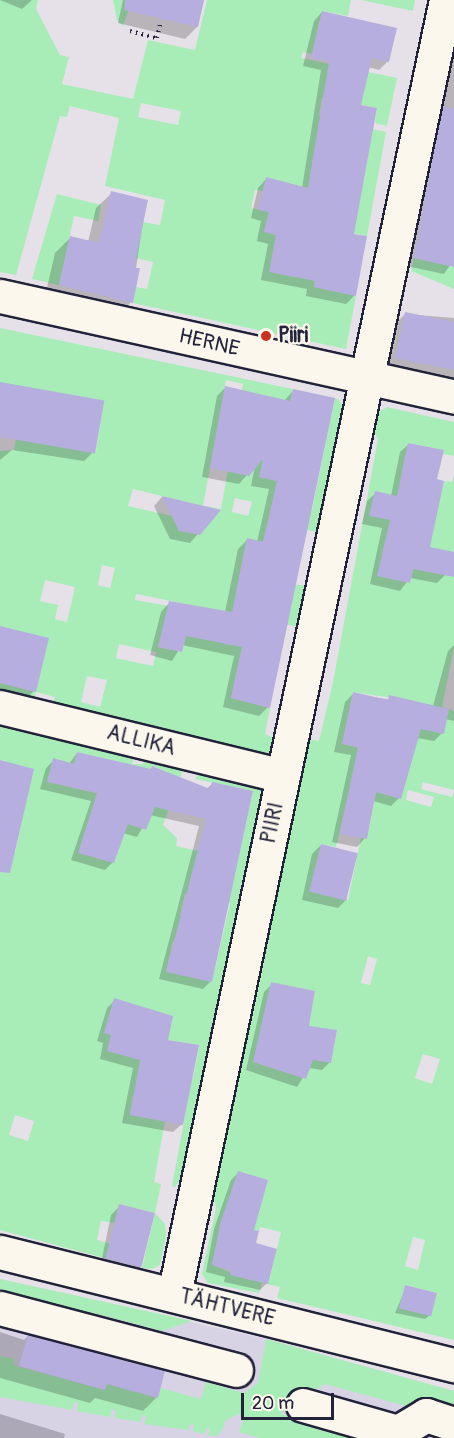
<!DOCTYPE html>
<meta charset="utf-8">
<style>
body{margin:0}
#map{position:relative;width:454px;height:1438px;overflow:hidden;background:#e6e1e8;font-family:Pangolin,sans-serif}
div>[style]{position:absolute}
.built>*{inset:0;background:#d8d2e5}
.green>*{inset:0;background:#a8edb8}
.shadow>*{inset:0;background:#0003}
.building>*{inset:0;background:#b6aedf;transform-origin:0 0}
.path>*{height:4px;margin-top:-2px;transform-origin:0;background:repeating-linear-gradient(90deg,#22223b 0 1.5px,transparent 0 6px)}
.roads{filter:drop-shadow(2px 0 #22223b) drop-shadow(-2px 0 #22223b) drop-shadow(0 2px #22223b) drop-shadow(0 -2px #22223b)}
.minor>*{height:33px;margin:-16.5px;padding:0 16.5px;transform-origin:16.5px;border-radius:16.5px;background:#fbf7ec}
.dots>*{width:16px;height:16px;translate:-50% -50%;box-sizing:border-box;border:3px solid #fbf7ec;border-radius:50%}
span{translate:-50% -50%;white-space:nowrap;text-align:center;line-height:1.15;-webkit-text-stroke:4.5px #fbf7ec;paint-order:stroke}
.poi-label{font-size:21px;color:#22223b;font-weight:700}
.left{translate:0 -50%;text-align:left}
.street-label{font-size:21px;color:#22223b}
.scale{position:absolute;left:241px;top:1393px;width:93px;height:27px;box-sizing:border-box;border:3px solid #22223b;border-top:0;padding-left:8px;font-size:18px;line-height:21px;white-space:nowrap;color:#22223b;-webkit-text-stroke:4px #fbf7ec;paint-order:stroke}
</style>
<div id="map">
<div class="built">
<i style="clip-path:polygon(0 1279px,266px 1339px,454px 1391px,454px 1438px,0 1438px)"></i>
</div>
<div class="green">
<i style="clip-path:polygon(evenodd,0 0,38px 0,36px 9px,60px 55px,69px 57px,62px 84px,133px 99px,148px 40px,195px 50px,207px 0,351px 0,348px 16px,322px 11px,312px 54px,303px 52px,301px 58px,397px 78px,387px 126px,375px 123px,377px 108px,322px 97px,319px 116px,332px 119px,315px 146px,312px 164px,321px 180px,362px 189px,373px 129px,386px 132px,367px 236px,324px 227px,314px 287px,356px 296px,346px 349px,133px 303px,136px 287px,147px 289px,153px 262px,136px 258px,143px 222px,160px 225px,165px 200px,105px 186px,119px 118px,70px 106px,67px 117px,60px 116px,16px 275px,0 272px,0 0,141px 103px,181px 111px,178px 125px,138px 117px,141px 103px,0 0,255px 190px,263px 191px,284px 237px,264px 232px,269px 212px,251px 208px,255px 190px)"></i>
<i style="clip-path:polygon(113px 0,132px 0,123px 26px,117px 20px)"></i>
<i style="clip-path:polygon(361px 0,415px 0,413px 11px)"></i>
<i style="clip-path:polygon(57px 194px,101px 205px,98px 221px,74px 216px,59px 285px,32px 279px)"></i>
<i style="clip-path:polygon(414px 258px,454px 267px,454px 289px,411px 271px)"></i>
<i style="clip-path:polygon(evenodd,0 328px,293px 389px,290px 401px,279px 399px,261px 477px,277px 481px,273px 502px,312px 510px,335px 398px,339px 400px,342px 405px,317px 532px,307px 530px,302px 550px,260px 541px,257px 554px,244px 551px,239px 578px,308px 586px,299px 627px,136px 594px,135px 600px,169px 606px,227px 629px,225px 644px,242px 647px,231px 698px,270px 708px,265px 734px,274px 738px,273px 752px,254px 756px,52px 705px,55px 697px,36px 692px,33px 704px,0 696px,0 683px,36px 692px,0 626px,0 451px,14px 450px,16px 439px,9px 437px,10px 429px,0 390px,0 328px,226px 380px,243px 384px,221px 509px,206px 506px,210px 522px,179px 531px,172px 516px,128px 506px,133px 489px,203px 506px,226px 380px,0 328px,68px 395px,104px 401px,96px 451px,58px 445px,68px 395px,0 328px,235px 498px,252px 502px,248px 516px,232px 512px,235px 498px,0 328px,102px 565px,115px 568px,110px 588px,98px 585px,102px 565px,0 328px,45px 580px,75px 587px,67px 622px,55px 619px,58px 605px,40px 601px,45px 580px,0 328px,189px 624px,182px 652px,158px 647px,189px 624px,0 328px,119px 644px,156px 652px,153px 666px,116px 658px,119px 644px,0 328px,87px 676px,107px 680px,100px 707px,81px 702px,87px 676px)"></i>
<i style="clip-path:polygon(evenodd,387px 407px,454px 422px,454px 456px,443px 454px,444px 450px,408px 443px,401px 475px,438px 507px,444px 481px,452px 482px,454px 475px,454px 647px,442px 707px,454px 711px,454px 1340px,277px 1298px,280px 1287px,262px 1283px,259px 1293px,208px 1283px,202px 1274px,216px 1208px,213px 1195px,223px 1129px,237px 1059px,249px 1031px,259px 987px,307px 739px,319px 741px,333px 682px,378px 439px,373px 430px,376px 419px,379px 412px,387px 407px,385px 542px,429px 547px,451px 552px,413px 569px,410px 583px,378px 576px,385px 542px,387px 407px,353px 692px,418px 702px,413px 723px,379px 752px,342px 744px,353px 692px,387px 407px,353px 773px,382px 794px,376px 792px,367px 839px,361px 838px,348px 900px,311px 891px,321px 844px,336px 847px,353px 773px,387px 407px,423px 782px,454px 790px,452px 797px,421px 789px,423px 782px,387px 407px,408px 790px,434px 797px,431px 807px,406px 800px,408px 790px,387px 407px,368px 956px,377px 959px,370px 985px,361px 983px,368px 956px,387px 407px,271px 983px,315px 991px,310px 1020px,271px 983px,387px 407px,337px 1031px,331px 1062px,308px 1059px,337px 1031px,387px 407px,260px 1044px,312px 1061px,306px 1079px,254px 1062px,260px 1044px,387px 407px,423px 1054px,440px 1059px,432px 1084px,415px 1078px,423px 1054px,387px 407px,238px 1172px,268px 1180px,261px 1203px,238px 1172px,387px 407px,221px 1221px,259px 1231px,260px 1227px,281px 1232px,270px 1278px,252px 1274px,250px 1280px,212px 1265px,221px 1221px,387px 407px,413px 1237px,425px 1240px,418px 1270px,405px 1266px,413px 1237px,387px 407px,405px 1285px,437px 1293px,431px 1315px,399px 1308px,405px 1285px)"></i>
<i style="clip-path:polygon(evenodd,0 720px,135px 751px,132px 764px,143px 764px,148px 755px,185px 764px,163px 825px,177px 838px,176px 846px,238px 860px,253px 791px,195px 779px,200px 772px,263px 788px,240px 890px,246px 912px,188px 1170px,175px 1187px,172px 1186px,187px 1105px,133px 1095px,130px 1115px,165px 1121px,154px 1182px,161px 1184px,155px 1213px,165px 1224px,166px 1236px,160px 1265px,152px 1269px,142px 1268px,155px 1213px,120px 1205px,115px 1223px,101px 1221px,97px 1240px,111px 1244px,108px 1259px,0 1230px,0 780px,5px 761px,0 760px,0 720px,77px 752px,124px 763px,114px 803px,105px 795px,69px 787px,53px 759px,74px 764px,77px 752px,0 720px,152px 766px,168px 772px,145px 830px,130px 824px,152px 766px,0 720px,22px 821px,15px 853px,1px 850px,22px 821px,0 720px,119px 850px,114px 863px,78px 852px,119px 850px,0 720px,185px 894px,230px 903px,212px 982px,166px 971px,173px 941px,188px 944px,194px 918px,180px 915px,185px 894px,0 720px,168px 1040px,199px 1045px,193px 1079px,159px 1074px,168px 1040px,0 720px,15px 1115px,34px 1121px,28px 1141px,9px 1135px,15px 1115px)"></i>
<i style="clip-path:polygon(0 1279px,192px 1321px,162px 1331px,106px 1316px,0 1296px)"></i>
<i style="clip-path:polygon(266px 1339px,454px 1391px,454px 1413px,410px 1407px,325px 1384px,291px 1406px,285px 1404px,282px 1414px,365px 1438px,259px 1438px,239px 1432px,244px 1418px,238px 1414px,223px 1422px,225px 1425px,217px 1436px,208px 1435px,210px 1429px,206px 1428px,204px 1434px,193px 1431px,194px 1425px,190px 1424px,188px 1430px,144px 1424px,146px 1416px,142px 1415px,140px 1422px,115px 1418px,116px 1410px,112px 1409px,110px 1417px,77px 1411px,78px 1403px,74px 1402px,72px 1410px,0 1397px,0 1356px,14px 1359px,13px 1365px,104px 1390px,107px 1384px,158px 1398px,161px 1388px,201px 1399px,206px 1382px,244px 1393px,258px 1383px)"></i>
</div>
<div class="shadow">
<i style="clip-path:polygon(0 0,32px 0,22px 9px)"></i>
<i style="clip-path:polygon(123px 0,203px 0,197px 27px,185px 39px,118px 23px)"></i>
<i style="clip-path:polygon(322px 12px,388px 61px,379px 70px,368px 67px,359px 106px,352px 235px,355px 295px,346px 304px,306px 296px,307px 289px,261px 280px,268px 244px,257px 241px,261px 221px,251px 218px,258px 188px,266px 179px,302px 188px,321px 70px,303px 66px,314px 21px)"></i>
<i style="clip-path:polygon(454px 27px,454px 259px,444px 274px,406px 266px)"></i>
<i style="clip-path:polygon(112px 193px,146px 201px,131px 302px,116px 318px,44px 301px,55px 253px,70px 238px,88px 242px,96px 208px)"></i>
<i style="clip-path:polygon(405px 314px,454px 318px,454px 381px,386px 368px,395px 324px)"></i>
<i style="clip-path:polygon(0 386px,95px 450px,84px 461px,12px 450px,0 460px)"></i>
<i style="clip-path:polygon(226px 387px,284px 401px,293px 391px,268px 707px,259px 716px,223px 707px,234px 656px,182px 645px,172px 661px,150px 655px,161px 612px,169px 603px,225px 612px,238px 549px,247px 540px,257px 542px,269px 489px,251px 486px,255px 466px,239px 484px,202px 477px,217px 396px)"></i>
<i style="clip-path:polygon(409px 444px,436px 480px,428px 548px,445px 575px,437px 583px,410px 578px,400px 591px,370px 584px,382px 528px,362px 524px,367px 501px,376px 493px,391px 496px,400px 452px)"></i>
<i style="clip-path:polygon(162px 497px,218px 511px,190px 543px,170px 539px,154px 506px)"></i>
<i style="clip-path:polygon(0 628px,34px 691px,25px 700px,0 694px)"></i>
<i style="clip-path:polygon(454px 645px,454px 721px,445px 719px,442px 733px,434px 741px,417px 738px,399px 798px,391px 806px,373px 801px,365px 838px,357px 847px,332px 842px,351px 755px,334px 752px,345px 702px,353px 694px,433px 706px,448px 651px)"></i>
<i style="clip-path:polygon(77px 753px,150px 770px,152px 767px,206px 789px,212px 784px,210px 982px,203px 989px,159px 979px,199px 826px,150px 815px,137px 837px,123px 833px,113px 862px,105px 870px,71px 860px,91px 801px,40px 789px,46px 768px,54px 760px,69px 764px)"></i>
<i style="clip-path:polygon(321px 845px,347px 899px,338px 908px,302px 900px,312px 854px)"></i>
<i style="clip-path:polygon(272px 984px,330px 1062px,322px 1070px,309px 1068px,297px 1087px,246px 1070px,264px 992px)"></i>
<i style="clip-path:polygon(115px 1000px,166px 1041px,182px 1124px,173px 1132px,122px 1123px,133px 1068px,100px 1059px,103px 1043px,97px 1041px,107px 1008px)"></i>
<i style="clip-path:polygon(238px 1173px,267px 1283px,260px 1290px,224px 1282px,225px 1277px,206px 1272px,214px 1229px,231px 1180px)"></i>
<i style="clip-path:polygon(120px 1206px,141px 1267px,132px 1276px,100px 1268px,111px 1215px)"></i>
<i style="clip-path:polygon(406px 1287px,430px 1315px,425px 1319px,395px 1313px)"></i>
<i style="clip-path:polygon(0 1332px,24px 1340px,28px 1336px,157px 1397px,143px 1411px,95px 1398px,90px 1403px,0 1378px)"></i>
<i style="clip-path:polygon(0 1414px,65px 1434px,64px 1438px,0 1438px)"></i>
</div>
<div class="building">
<i style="clip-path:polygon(125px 0,204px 0,198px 27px,124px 10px)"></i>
<i style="clip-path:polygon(322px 11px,397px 28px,389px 62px,372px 58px,361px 105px,377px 108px,354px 234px,367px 236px,356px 296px,314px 287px,315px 281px,269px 272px,276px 235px,264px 232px,269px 212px,258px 210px,266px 177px,308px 188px,329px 62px,311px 58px)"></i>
<i style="clip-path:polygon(443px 107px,454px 108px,454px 267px,414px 258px)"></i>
<i style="clip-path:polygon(111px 191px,148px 200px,134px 268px,140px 268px,133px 303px,59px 285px,70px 236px,99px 243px)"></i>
<i style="clip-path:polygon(405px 312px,454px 322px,454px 370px,395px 358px)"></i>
<i style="left:0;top:382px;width:106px;height:54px;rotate:10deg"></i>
<i style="clip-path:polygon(225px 386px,290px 401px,293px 389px,335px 398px,270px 708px,231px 698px,242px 647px,186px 636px,182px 652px,158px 647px,169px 601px,232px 612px,247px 538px,263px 542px,277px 481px,259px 477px,263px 459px,249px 476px,210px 468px)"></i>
<i style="clip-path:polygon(408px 443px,444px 450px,437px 479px,444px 481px,430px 547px,454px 552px,454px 577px,413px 569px,410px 583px,377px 576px,390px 520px,369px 516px,375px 491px,397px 496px)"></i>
<i style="clip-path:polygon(162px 496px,221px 510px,200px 535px,179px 531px)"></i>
<i style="clip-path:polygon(0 626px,49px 638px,36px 692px,0 683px)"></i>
<i style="clip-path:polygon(353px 692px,388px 700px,389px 695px,449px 709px,444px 734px,421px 729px,401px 799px,376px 792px,367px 839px,340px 834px,358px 747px,342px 744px)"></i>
<i style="clip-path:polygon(77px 752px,151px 769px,152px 766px,210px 789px,212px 782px,253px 791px,212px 982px,166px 972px,206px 819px,155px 807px,146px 830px,128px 824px,114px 863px,78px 853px,97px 793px,47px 782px,53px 758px,74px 764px)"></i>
<i style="clip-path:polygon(0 760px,34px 769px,10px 873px,0 872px)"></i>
<i style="left:321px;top:844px;width:38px;height:49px;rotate:14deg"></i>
<i style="clip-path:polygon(271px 982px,315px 991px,309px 1026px,337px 1030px,331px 1063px,313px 1060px,306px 1079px,253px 1062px)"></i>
<i style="clip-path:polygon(114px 998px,173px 1016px,168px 1040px,199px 1045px,183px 1125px,130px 1115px,140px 1060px,107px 1051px,111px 1035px,104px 1033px)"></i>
<i style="clip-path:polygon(238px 1171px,268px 1180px,254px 1230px,259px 1231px,256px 1243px,277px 1249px,268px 1284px,230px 1275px,231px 1270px,212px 1265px,221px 1221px)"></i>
<i style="left:119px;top:1204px;width:37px;height:56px;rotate:14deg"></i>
<i style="left:405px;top:1285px;width:33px;height:24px;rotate:14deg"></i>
<i style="clip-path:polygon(28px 1335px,165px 1371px,158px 1398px,107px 1384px,105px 1390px,19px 1366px)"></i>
</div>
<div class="path">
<i style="left:130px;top:31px;width:28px;rotate:15deg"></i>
<i style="left:157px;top:38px;width:14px;rotate:-78deg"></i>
</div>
<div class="roads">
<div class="minor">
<i style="left:0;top:296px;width:465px;rotate:12.5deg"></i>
<i style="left:0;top:707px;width:291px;rotate:13.7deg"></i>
<i style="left:0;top:1252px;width:468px;rotate:14deg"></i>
<i style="left:174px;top:1295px;width:1323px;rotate:-78.14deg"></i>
<i style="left:0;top:1308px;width:244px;rotate:14.7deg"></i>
<i style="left:303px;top:1405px;width:99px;rotate:15.9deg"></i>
<i style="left:398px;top:1432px;width:33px;rotate:-31deg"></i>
<i style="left:426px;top:1415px;width:29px;rotate:18deg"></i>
</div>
</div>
<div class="dots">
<i style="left:266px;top:336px;background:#c8321e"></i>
</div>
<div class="poi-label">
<span class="left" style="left:278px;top:336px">Piiri</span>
</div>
<div class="street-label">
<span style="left:209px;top:343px;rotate:13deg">HERNE</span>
<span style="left:141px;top:741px;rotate:14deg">ALLIKA</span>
<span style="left:273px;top:823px;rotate:-78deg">PIIRI</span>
<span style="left:227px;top:1308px;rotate:14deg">TÄHTVERE</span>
</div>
<div class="scale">20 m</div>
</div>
